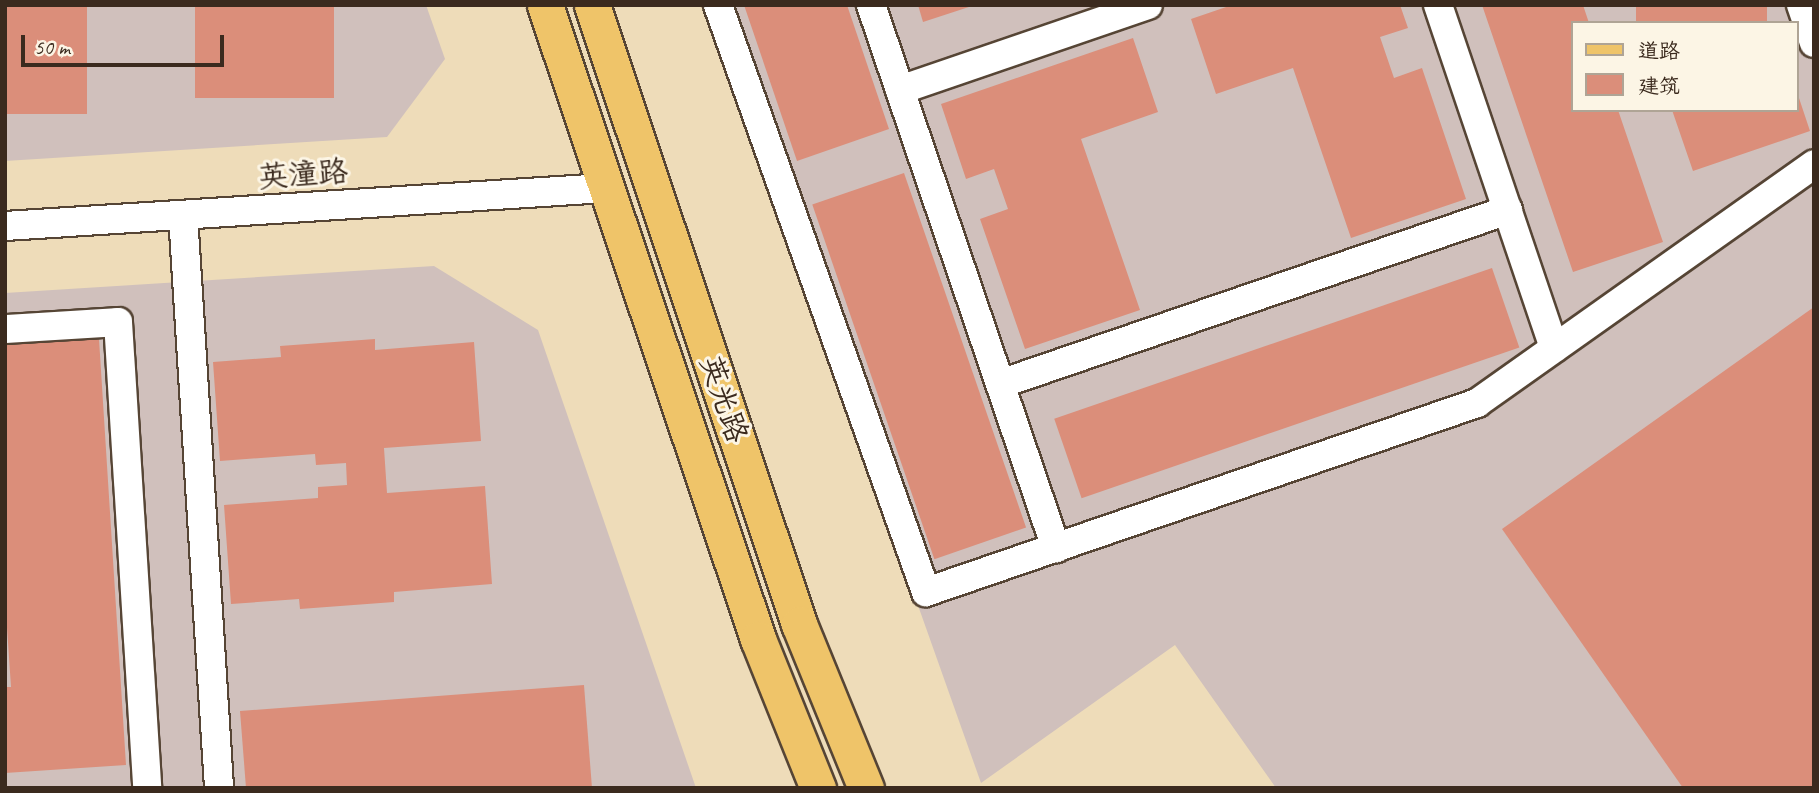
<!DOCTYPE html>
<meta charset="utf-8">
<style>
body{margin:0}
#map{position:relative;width:1819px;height:793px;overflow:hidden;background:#eedcb9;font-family:Caveat,"LXGW WenKai TC",sans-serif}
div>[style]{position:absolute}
.industrial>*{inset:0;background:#d0c0bc}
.building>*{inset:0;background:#db8e7a;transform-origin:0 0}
.roads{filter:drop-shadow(2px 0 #564535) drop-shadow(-2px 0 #564535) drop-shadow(0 2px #564535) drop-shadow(0 -2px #564535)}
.minor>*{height:28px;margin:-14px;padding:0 14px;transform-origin:14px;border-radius:14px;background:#fff}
.major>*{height:35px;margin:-17.5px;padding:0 17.5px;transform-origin:17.5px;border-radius:17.5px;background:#efc469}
span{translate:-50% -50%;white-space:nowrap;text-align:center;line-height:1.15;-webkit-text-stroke:6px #fcf5e5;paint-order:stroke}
.street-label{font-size:30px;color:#3b2a1e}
.frame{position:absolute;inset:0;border:7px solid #3b2a1e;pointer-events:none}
.legend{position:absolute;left:1571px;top:21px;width:228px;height:91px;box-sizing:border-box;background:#fcf5e5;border:2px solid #afa495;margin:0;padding:9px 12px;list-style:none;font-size:21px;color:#3b2a1e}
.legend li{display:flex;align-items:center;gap:14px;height:35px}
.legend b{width:35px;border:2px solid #afa495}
.scale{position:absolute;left:21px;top:35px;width:203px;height:32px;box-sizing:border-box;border:4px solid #3b2a1e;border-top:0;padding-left:9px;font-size:21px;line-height:24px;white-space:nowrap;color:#3b2a1e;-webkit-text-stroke:5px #fcf5e5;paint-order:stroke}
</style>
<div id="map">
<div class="industrial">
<i style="clip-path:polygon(5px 5px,426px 5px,445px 59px,387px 137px,5px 161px)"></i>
<i style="clip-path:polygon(evenodd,705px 5px,1814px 5px,1814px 788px,1276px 788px,1175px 645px,981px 783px,705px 5px,1572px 23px,1796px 23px,1796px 110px,1572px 110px,1572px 23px)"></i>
<i style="clip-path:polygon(434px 266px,538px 330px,696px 788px,5px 788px,5px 293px)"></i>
</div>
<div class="building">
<i style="left:5px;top:5px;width:82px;height:109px"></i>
<i style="left:195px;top:5px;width:139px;height:93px"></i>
<i style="clip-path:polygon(744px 5px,847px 5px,889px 129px,797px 161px)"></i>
<i style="clip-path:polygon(918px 5px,972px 5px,972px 6px,923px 22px)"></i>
<i style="clip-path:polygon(1232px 5px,1400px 5px,1408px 28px,1380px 37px,1394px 78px,1422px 68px,1466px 199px,1351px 238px,1293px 68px,1216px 94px,1191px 19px)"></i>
<i style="clip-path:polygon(1482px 5px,1583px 5px,1589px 23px,1572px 23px,1572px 110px,1618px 110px,1663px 242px,1573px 272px)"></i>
<i style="left:1636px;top:5px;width:131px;height:19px"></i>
<i style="clip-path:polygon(1133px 38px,1158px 112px,1081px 139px,1140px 310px,1025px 349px,980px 219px,1008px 209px,994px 169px,966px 179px,941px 104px)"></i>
<i style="clip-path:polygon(1797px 92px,1810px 131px,1693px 171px,1672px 110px,1796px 110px)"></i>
<i style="left:904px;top:173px;width:375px;height:97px;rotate:71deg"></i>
<i style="left:1492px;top:268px;width:84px;height:463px;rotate:71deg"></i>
<i style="clip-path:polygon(1814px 307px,1814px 788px,1683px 788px,1502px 529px)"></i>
<i style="clip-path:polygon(99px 339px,126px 765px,5px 773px,5px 687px,11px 687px,5px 598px,5px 345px)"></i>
<i style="clip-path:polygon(375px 339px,375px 350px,474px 342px,481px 441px,384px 448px,387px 493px,485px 486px,492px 584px,394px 592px,394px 602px,300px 609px,299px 599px,231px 604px,224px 505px,318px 498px,318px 487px,347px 485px,346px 463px,316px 465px,315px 454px,220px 461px,213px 362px,281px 357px,280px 346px)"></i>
<i style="clip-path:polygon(584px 685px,592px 788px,246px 788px,240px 711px)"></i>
</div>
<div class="roads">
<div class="minor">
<i style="left:718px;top:5px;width:623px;rotate:70.49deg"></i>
<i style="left:926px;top:592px;width:583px;rotate:-18.93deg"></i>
<i style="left:1477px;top:403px;width:413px;rotate:-35.3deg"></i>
<i style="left:871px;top:5px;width:574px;rotate:71.19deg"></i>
<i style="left:1438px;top:5px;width:362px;rotate:71.3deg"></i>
<i style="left:1801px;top:5px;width:40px;rotate:71.1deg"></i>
<i style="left:900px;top:90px;width:262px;rotate:-18.9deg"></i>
<i style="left:183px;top:215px;width:574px;rotate:86.4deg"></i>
<i style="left:5px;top:226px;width:602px;rotate:-3.62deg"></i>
<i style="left:5px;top:329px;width:113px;rotate:-3.5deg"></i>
<i style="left:118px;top:322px;width:467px;rotate:86.4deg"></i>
<i style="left:1000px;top:384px;width:537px;rotate:-18.91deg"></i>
</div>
<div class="major">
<i style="left:545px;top:5px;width:669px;rotate:71.43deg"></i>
<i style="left:758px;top:639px;width:161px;rotate:68.1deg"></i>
<i style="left:592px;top:5px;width:653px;rotate:71.51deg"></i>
<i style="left:799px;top:624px;width:177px;rotate:67.8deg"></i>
</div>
</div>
<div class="street-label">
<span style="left:303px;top:174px;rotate:-4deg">英潼路</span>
<span style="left:724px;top:399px;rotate:71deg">英光路</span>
</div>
<div class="frame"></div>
<ul class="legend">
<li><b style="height:9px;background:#efc469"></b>道路</li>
<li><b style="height:19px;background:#db8e7a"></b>建筑</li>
</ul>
<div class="scale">50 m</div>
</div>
